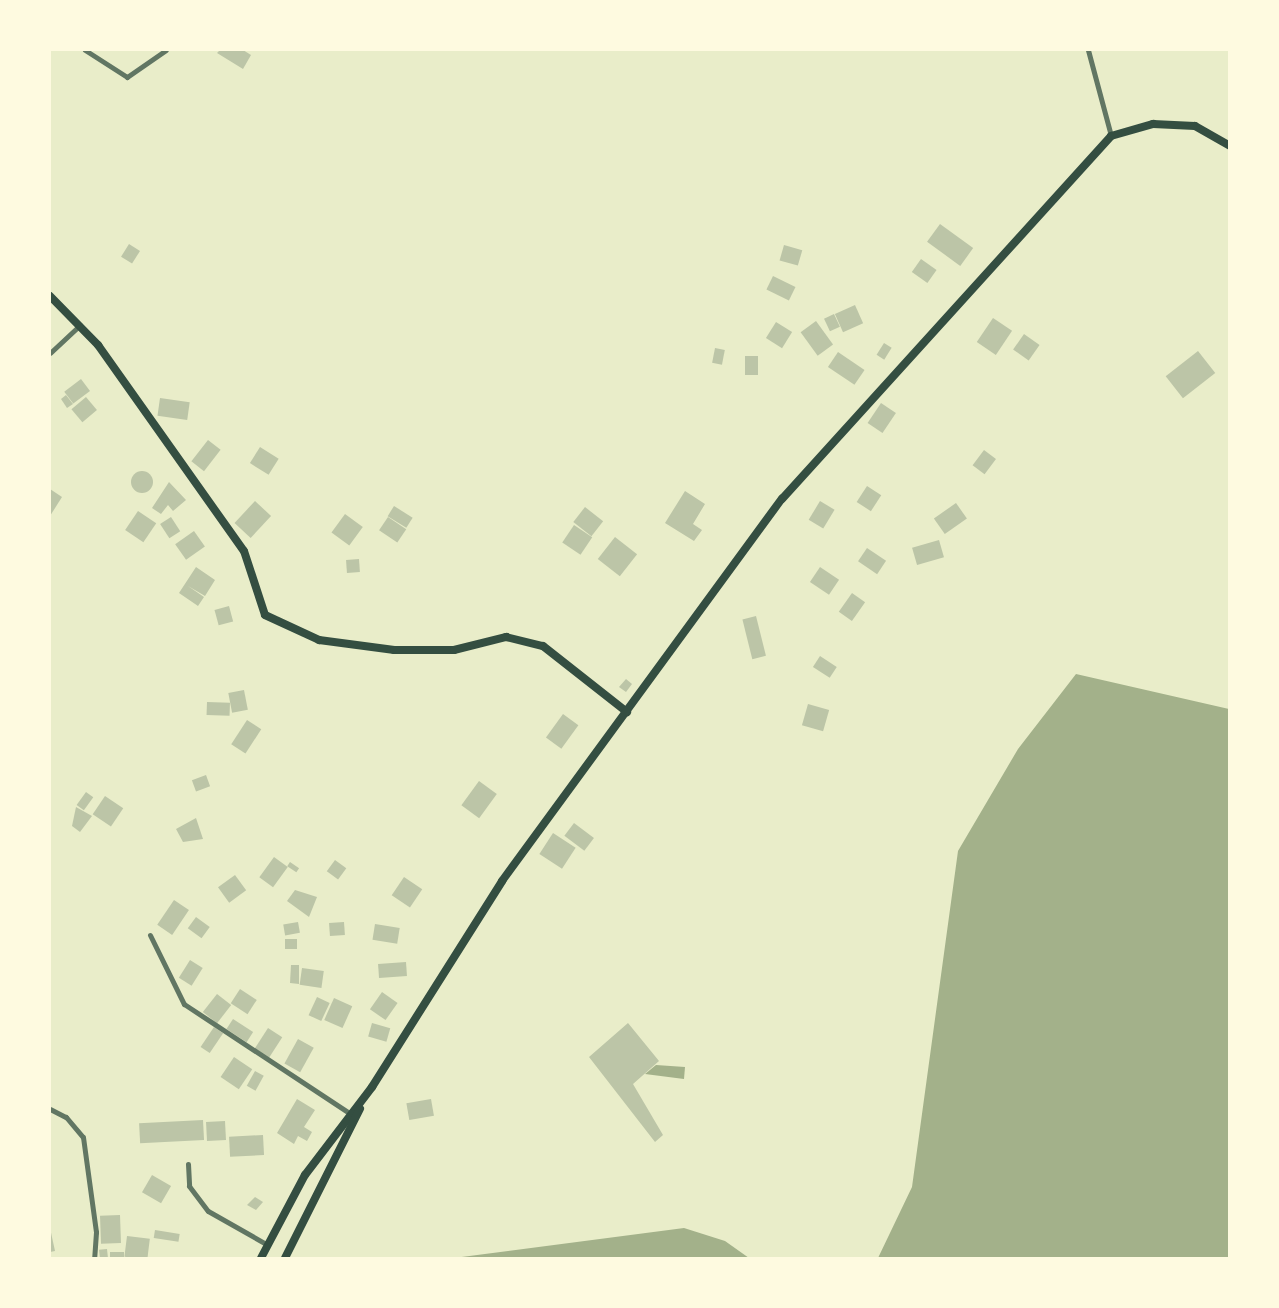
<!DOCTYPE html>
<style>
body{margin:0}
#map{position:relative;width:1279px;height:1308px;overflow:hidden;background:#e9edc9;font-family:"Alegreya Sans",sans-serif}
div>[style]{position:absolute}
.water>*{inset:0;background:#a3b18a}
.building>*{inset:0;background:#bcc5a7;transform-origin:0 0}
.round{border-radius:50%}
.minor>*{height:5px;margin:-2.5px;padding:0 2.5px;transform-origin:2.5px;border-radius:2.5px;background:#617663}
.secondary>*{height:8px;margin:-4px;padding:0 4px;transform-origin:4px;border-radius:4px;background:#344e41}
.trunk>*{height:8px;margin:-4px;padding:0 4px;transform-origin:4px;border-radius:4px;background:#344e41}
span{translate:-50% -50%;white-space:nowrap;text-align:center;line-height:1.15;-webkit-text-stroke:4.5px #fefae0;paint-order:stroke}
.frame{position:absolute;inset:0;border:51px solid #fefae0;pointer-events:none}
</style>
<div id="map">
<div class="water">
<i style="clip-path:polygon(1076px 674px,1229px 709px,1229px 1258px,878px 1258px,912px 1187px,958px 851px,1018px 749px)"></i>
<i style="clip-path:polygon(656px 1065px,685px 1067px,684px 1079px,645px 1074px)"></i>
<i style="clip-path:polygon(684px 1228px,725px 1241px,749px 1258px,454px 1258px)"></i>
</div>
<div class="building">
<i style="clip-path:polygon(220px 50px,243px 50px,251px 55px,243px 69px,217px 53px)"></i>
<i style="left:940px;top:224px;width:41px;height:22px;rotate:36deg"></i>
<i style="left:129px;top:244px;width:13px;height:15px;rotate:32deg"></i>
<i style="left:784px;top:245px;width:19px;height:16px;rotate:16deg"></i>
<i style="left:921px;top:259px;width:19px;height:16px;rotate:35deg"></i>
<i style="left:773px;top:276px;width:25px;height:15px;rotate:26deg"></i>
<i style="left:855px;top:305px;width:20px;height:22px;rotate:66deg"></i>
<i style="left:834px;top:314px;width:14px;height:11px;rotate:65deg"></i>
<i style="left:993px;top:318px;width:23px;height:29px;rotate:34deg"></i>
<i style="left:816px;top:321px;width:29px;height:19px;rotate:54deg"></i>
<i style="left:776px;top:322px;width:19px;height:19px;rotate:32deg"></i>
<i style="left:1024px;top:334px;width:19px;height:19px;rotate:35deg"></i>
<i style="left:884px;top:343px;width:9px;height:14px;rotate:32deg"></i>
<i style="left:715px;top:348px;width:10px;height:15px;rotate:11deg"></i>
<i style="left:1198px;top:351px;width:28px;height:41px;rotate:52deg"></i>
<i style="left:838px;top:352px;width:32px;height:18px;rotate:34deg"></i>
<i style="left:745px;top:356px;width:13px;height:19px"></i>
<i style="left:81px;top:379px;width:15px;height:21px;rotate:53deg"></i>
<i style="clip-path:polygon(66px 395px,73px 404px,67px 408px,61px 399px)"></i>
<i style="left:86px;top:397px;width:17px;height:19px;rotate:50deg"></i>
<i style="left:160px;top:398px;width:30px;height:18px;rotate:8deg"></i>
<i style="left:881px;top:403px;width:18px;height:24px;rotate:34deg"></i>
<i style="left:208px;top:440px;width:16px;height:27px;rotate:38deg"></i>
<i style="left:260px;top:447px;width:22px;height:19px;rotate:32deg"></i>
<i style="left:984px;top:450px;width:15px;height:19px;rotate:37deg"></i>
<i class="round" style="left:131px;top:471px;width:22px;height:22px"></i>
<i style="clip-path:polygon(169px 482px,186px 500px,173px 511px,168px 505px,161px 514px,152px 508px)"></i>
<i style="left:867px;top:486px;width:17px;height:19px;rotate:33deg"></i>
<i style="clip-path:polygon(50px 489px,62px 497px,50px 516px)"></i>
<i style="clip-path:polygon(685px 491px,705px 504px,693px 524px,702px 530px,694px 541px,665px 523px)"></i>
<i style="left:255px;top:501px;width:22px;height:30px;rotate:43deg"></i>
<i style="left:820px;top:501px;width:17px;height:22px;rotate:31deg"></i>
<i style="left:956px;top:503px;width:19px;height:27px;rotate:55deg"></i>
<i style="left:394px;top:506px;width:22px;height:12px;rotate:32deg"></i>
<i style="left:585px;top:507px;width:23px;height:19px;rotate:38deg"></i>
<i style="left:138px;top:511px;width:22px;height:23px;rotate:34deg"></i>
<i style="left:345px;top:514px;width:22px;height:23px;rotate:36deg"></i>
<i style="left:171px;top:517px;width:17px;height:13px;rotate:57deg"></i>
<i style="left:388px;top:517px;width:22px;height:16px;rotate:34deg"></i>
<i style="left:574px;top:525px;width:22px;height:21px;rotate:34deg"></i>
<i style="left:194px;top:531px;width:19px;height:23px;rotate:55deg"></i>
<i style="left:615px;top:537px;width:28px;height:28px;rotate:38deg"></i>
<i style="left:939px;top:540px;width:18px;height:28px;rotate:74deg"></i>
<i style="left:867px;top:548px;width:23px;height:16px;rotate:34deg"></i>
<i style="left:359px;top:559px;width:13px;height:13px;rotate:86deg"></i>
<i style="clip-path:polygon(196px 567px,215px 580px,205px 596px,188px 586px,204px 597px,198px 606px,179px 593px)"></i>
<i style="left:820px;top:567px;width:23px;height:18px;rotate:34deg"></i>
<i style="left:852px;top:593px;width:16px;height:23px;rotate:35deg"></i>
<i style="left:229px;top:606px;width:16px;height:15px;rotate:75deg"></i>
<i style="left:756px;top:616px;width:41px;height:14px;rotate:76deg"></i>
<i style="left:820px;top:656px;width:20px;height:13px;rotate:33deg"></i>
<i style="clip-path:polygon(626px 679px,632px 684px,626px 692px,619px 687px)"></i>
<i style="left:244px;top:690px;width:20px;height:16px;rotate:79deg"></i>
<i style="left:207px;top:702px;width:23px;height:13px;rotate:2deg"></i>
<i style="left:808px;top:704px;width:22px;height:22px;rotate:16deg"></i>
<i style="left:563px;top:714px;width:19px;height:29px;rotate:36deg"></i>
<i style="left:247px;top:720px;width:17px;height:29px;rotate:33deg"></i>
<i style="left:206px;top:775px;width:12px;height:15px;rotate:70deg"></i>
<i style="left:479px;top:781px;width:22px;height:30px;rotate:36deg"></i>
<i style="left:86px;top:792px;width:9px;height:16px;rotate:36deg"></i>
<i style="left:105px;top:796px;width:22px;height:22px;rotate:34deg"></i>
<i style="clip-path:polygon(76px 807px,92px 816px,80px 832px,72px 826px)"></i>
<i style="clip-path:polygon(196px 818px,203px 839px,183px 842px,176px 829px)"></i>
<i style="left:574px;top:823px;width:25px;height:16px;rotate:37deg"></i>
<i style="left:553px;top:833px;width:27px;height:25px;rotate:33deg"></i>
<i style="left:274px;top:857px;width:17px;height:25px;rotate:36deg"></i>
<i style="left:335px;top:860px;width:14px;height:14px;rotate:36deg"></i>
<i style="left:290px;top:862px;width:11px;height:5px;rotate:34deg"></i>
<i style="left:235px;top:875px;width:19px;height:21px;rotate:54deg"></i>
<i style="left:404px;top:877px;width:22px;height:22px;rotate:34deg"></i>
<i style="clip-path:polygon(295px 890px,317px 897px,309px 917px,287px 901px)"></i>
<i style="left:174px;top:900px;width:18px;height:30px;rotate:34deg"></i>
<i style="left:196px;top:917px;width:17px;height:14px;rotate:36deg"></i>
<i style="left:298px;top:922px;width:11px;height:15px;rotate:80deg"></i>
<i style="left:344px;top:922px;width:13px;height:15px;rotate:86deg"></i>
<i style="left:375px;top:924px;width:25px;height:16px;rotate:9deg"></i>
<i style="left:285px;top:939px;width:12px;height:10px"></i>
<i style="left:190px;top:960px;width:15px;height:21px;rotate:32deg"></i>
<i style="left:406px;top:962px;width:14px;height:28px;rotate:86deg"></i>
<i style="clip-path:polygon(291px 965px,299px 965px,299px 984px,290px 983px)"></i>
<i style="left:302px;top:968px;width:22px;height:17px;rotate:8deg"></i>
<i style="left:240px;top:989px;width:20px;height:17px;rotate:33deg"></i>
<i style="left:382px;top:992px;width:19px;height:21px;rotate:35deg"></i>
<i style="left:217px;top:994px;width:18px;height:23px;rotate:38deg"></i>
<i style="left:317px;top:997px;width:14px;height:20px;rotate:25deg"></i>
<i style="left:334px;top:998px;width:20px;height:24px;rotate:24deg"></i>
<i style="left:233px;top:1019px;width:24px;height:12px;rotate:33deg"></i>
<i style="left:372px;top:1023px;width:19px;height:14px;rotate:16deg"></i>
<i style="clip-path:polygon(628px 1023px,659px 1061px,633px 1084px,663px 1135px,655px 1142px,589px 1057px)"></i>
<i style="left:214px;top:1027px;width:11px;height:24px;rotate:34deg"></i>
<i style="left:268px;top:1028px;width:17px;height:24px;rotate:33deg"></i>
<i style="left:298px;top:1039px;width:18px;height:28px;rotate:29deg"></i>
<i style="left:234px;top:1057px;width:22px;height:24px;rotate:34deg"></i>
<i style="left:255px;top:1071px;width:10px;height:17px;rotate:29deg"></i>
<i style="clip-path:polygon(297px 1099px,315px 1110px,304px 1127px,312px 1132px,307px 1141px,298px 1136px,294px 1144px,277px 1133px)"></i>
<i style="left:431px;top:1099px;width:17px;height:25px;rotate:80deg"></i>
<i style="left:203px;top:1120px;width:20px;height:64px;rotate:87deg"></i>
<i style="left:225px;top:1121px;width:19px;height:19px;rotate:87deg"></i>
<i style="left:263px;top:1135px;width:20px;height:34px;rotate:87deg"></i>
<i style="left:152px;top:1175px;width:22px;height:20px;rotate:30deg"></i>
<i style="clip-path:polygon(255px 1197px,263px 1202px,256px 1210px,247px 1205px)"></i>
<i style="left:120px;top:1215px;width:28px;height:20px;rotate:88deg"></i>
<i style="clip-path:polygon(50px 1228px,55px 1251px,50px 1252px)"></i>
<i style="left:155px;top:1230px;width:25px;height:8px;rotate:9deg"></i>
<i style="left:127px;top:1236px;width:23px;height:21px;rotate:7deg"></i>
<i style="left:107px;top:1249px;width:9px;height:8px;rotate:84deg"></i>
<i style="left:110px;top:1252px;width:14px;height:6px"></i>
</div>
<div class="minor">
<i style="left:85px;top:50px;width:50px;rotate:32.7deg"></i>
<i style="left:127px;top:77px;width:47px;rotate:-34.7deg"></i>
<i style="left:1088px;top:50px;width:89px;rotate:75deg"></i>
<i style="left:50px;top:353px;width:41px;rotate:-43deg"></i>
<i style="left:150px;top:935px;width:77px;rotate:63.8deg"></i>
<i style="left:184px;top:1004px;width:200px;rotate:33.4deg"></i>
<i style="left:50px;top:1109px;width:18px;rotate:27deg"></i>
<i style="left:66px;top:1117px;width:26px;rotate:50deg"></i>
<i style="left:83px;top:1137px;width:96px;rotate:82.2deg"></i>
<i style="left:96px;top:1232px;width:26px;rotate:94deg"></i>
<i style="left:188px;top:1164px;width:22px;rotate:87deg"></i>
<i style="left:189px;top:1186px;width:31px;rotate:53deg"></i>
<i style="left:208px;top:1211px;width:67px;rotate:29.6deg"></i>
</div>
<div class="secondary">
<i style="left:50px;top:296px;width:69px;rotate:45.6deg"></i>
<i style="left:98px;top:345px;width:252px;rotate:54.7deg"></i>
<i style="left:244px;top:551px;width:67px;rotate:71.8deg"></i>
<i style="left:265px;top:615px;width:60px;rotate:24.8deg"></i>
<i style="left:319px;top:640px;width:76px;rotate:7.6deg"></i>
<i style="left:394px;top:650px;width:60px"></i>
<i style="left:454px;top:650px;width:54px;rotate:-14deg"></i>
<i style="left:506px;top:637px;width:38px;rotate:14deg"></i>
<i style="left:543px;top:646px;width:107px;rotate:38.2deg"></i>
</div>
<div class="trunk">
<i style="left:261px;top:1258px;width:94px;rotate:-62.1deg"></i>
<i style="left:305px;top:1175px;width:111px;rotate:-52.7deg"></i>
<i style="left:372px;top:1087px;width:244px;rotate:-57.7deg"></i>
<i style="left:502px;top:881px;width:474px;rotate:-53.8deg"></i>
<i style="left:782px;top:499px;width:490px;rotate:-47.8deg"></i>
<i style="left:1111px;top:136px;width:44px;rotate:-15.9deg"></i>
<i style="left:1153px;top:124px;width:42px;rotate:2.7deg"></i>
<i style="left:1195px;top:126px;width:40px;rotate:29.7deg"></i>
<i style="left:285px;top:1258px;width:167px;rotate:-63.3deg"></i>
</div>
<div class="frame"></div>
</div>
